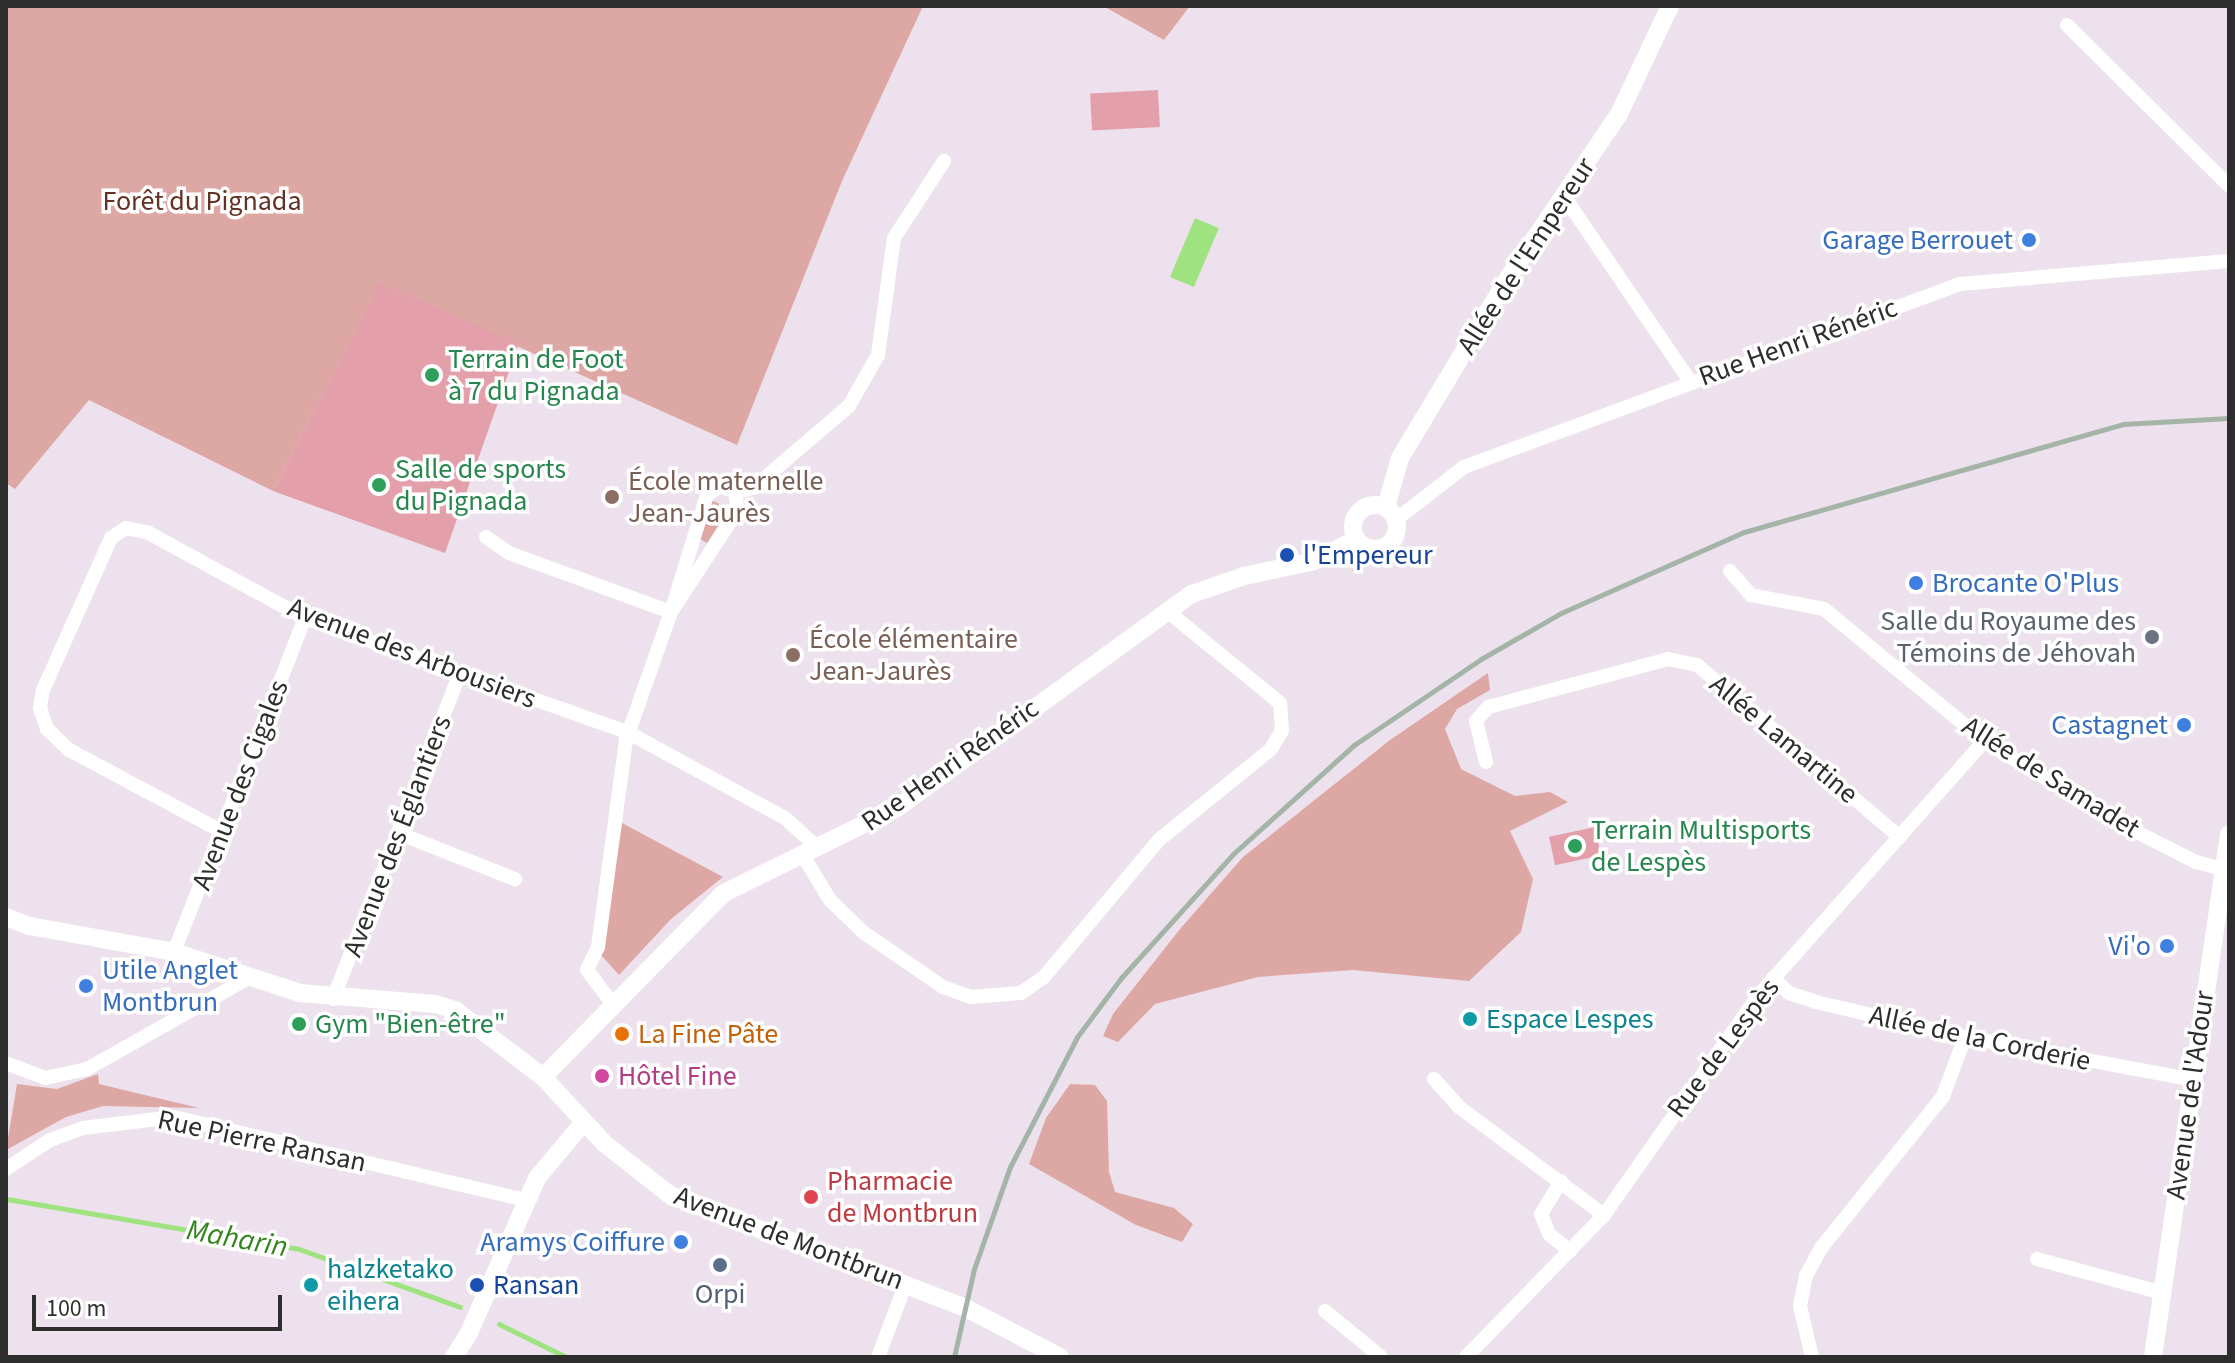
<!DOCTYPE html>
<meta charset="utf-8">
<style>
body{margin:0}
#map{position:relative;width:2235px;height:1363px;overflow:hidden;background:#ede1ed;font-family:"Source Sans 3",sans-serif}
div>[style]{position:absolute}
.green>*{inset:0;background:#dda8a3}
.pitch>*{inset:0;background:#e3a0aa;transform-origin:0 0}
.water>*{inset:0;background:#9ee37f;transform-origin:0 0}
.stream>*{height:5px;margin:-2.5px;padding:0 2.5px;transform-origin:2.5px;border-radius:2.5px;background:#9ee37f}
.street>*{height:14px;margin:-7px;padding:0 7px;transform-origin:7px;border-radius:7px;background:#fff}
.secondary>*{height:18px;margin:-9px;padding:0 9px;transform-origin:9px;border-radius:9px;background:#fff}
.secondary>.ring{margin:-9px;padding:0;box-sizing:content-box;background:none;border:18px solid #fff;border-radius:50%}
.rail>*{height:5px;margin:-2.5px;padding:0 2.5px;transform-origin:2.5px;border-radius:2.5px;background:#a4b5a8}
.dots>*{width:22px;height:22px;translate:-50% -50%;box-sizing:border-box;border:4px solid #fff;border-radius:50%}
span{translate:-50% -50%;white-space:nowrap;text-align:center;line-height:1.15;-webkit-text-stroke:7px #fff;paint-order:stroke}
.park-label{font-size:28px;color:#633123}
.shop-label{font-size:28px;color:#366cbe}
.right{translate:-100% -50%;text-align:right}
.left{translate:0 -50%;text-align:left}
.street-label{font-size:28px;color:#2d2d2d}
.leisure-label{font-size:28px;color:#27864d}
.education-label{font-size:28px;color:#785e54}
.transit-label{font-size:28px;color:#164399}
.worship-label{font-size:28px;color:#5b616d}
.culture-label{font-size:28px;color:#0d838f}
.food-label{font-size:28px;color:#c56008}
.hotel-label{font-size:28px;color:#b23c85}
.health-label{font-size:28px;color:#be3a42}
.service-label{font-size:28px;color:#4e5e75}
.water-label{font-size:30px;color:#33841b;font-style:italic}
.frame{position:absolute;inset:0;border:8px solid #2d2d2d;pointer-events:none}
.scale{position:absolute;left:32px;top:1295px;width:250px;height:36px;box-sizing:border-box;border:4px solid #2d2d2d;border-top:0;padding-left:10px;font-size:24px;line-height:28px;white-space:nowrap;color:#2d2d2d;-webkit-text-stroke:6px #fff;paint-order:stroke}
</style>
<div id="map">
<div class="green">
<i style="clip-path:polygon(6px 6px,923px 6px,842px 181px,737px 445px,379px 284px,273px 491px,89px 400px,15px 489px,6px 483px)"></i>
<i style="clip-path:polygon(1103px 6px,1190px 6px,1164px 40px)"></i>
<i style="clip-path:polygon(711px 500px,729px 508px,707px 543px,698px 538px)"></i>
<i style="clip-path:polygon(1488px 673px,1490px 690px,1457px 709px,1445px 729px,1461px 769px,1515px 796px,1550px 792px,1568px 802px,1510px 831px,1533px 879px,1521px 932px,1469px 981px,1353px 970px,1258px 977px,1155px 1004px,1118px 1042px,1103px 1036px,1113px 1014px,1180px 929px,1243px 857px,1390px 740px)"></i>
<i style="clip-path:polygon(622px 823px,723px 877px,671px 919px,619px 975px,601px 955px)"></i>
<i style="clip-path:polygon(98px 1074px,99px 1084px,199px 1108px,103px 1106px,66px 1117px,6px 1150px,17px 1084px,57px 1089px)"></i>
<i style="clip-path:polygon(1070px 1084px,1095px 1085px,1107px 1101px,1109px 1172px,1115px 1192px,1174px 1208px,1193px 1224px,1182px 1242px,1136px 1225px,1029px 1164px,1046px 1118px)"></i>
</div>
<div class="pitch">
<i style="left:1158px;top:90px;width:37px;height:68px;rotate:87deg"></i>
<i style="clip-path:polygon(379px 283px,519px 343px,445px 553px,273px 491px)"></i>
<i style="left:1595px;top:827px;width:29px;height:47px;rotate:78deg"></i>
</div>
<div class="water">
<i style="left:1195px;top:218px;width:26px;height:64px;rotate:23deg"></i>
</div>
<div class="stream">
<i style="left:7px;top:1199px;width:296px;rotate:9.7deg"></i>
<i style="left:299px;top:1249px;width:171px;rotate:19.8deg"></i>
<i style="left:499px;top:1324px;width:75px;rotate:26.2deg"></i>
</div>
<div class="street">
<i style="left:2067px;top:25px;width:228px;rotate:44.8deg"></i>
<i style="left:1563px;top:195px;width:224px;rotate:55.7deg"></i>
<i style="left:720px;top:486px;width:16px;rotate:22deg"></i>
<i style="left:735px;top:492px;width:18px;rotate:81deg"></i>
<i style="left:738px;top:510px;width:122px;rotate:123.3deg"></i>
<i style="left:671px;top:612px;width:122px;rotate:-72.9deg"></i>
<i style="left:707px;top:495px;width:16px;rotate:-35deg"></i>
<i style="left:735px;top:492px;width:18px;rotate:-13deg"></i>
<i style="left:753px;top:488px;width:126px;rotate:-40.5deg"></i>
<i style="left:849px;top:406px;width:59px;rotate:-60.4deg"></i>
<i style="left:878px;top:355px;width:118px;rotate:-82.2deg"></i>
<i style="left:894px;top:238px;width:92px;rotate:-57deg"></i>
<i style="left:1397px;top:519px;width:85px;rotate:-37.8deg"></i>
<i style="left:1464px;top:467px;width:529px;rotate:-20.25deg"></i>
<i style="left:1960px;top:284px;width:270px;rotate:-4.9deg"></i>
<i style="left:486px;top:537px;width:28px;rotate:35deg"></i>
<i style="left:509px;top:553px;width:172px;rotate:20deg"></i>
<i style="left:671px;top:612px;width:136px;rotate:109.4deg"></i>
<i style="left:626px;top:740px;width:209px;rotate:97.7deg"></i>
<i style="left:598px;top:947px;width:25px;rotate:116deg"></i>
<i style="left:587px;top:970px;width:41px;rotate:52.9deg"></i>
<i style="left:1730px;top:571px;width:32px;rotate:49deg"></i>
<i style="left:1751px;top:595px;width:74px;rotate:10.9deg"></i>
<i style="left:1824px;top:609px;width:207px;rotate:39.5deg"></i>
<i style="left:1984px;top:741px;width:160px;rotate:31.2deg"></i>
<i style="left:2121px;top:824px;width:84px;rotate:26.9deg"></i>
<i style="left:2196px;top:862px;width:28px;rotate:15deg"></i>
<i style="left:1486px;top:762px;width:42px;rotate:-103.7deg"></i>
<i style="left:1476px;top:721px;width:18px;rotate:-49deg"></i>
<i style="left:1488px;top:707px;width:186px;rotate:-14.9deg"></i>
<i style="left:1668px;top:659px;width:30px;rotate:12deg"></i>
<i style="left:1697px;top:665px;width:266px;rotate:40.3deg"></i>
<i style="left:221px;top:831px;width:172px;rotate:-151.9deg"></i>
<i style="left:69px;top:750px;width:30px;rotate:-136deg"></i>
<i style="left:47px;top:729px;width:22px;rotate:-108deg"></i>
<i style="left:40px;top:708px;width:18px;rotate:-81deg"></i>
<i style="left:43px;top:690px;width:167px;rotate:-65.9deg"></i>
<i style="left:111px;top:538px;width:18px;rotate:-34deg"></i>
<i style="left:126px;top:528px;width:21px;rotate:11deg"></i>
<i style="left:147px;top:532px;width:180px;rotate:28.6deg"></i>
<i style="left:305px;top:618px;width:344px;rotate:19.5deg"></i>
<i style="left:629px;top:733px;width:178px;rotate:28.6deg"></i>
<i style="left:785px;top:818px;width:43px;rotate:42.2deg"></i>
<i style="left:398px;top:833px;width:126px;rotate:21.5deg"></i>
<i style="left:802px;top:854px;width:54px;rotate:58.7deg"></i>
<i style="left:830px;top:900px;width:46px;rotate:44.1deg"></i>
<i style="left:863px;top:932px;width:97px;rotate:34.5deg"></i>
<i style="left:943px;top:987px;width:29px;rotate:20deg"></i>
<i style="left:970px;top:997px;width:51px;rotate:-4.5deg"></i>
<i style="left:1021px;top:993px;width:28px;rotate:-35deg"></i>
<i style="left:1044px;top:977px;width:180px;rotate:-50deg"></i>
<i style="left:1160px;top:839px;width:143px;rotate:-39deg"></i>
<i style="left:1271px;top:749px;width:21px;rotate:-59deg"></i>
<i style="left:1282px;top:731px;width:28px;rotate:-94deg"></i>
<i style="left:1280px;top:703px;width:146px;rotate:-140.8deg"></i>
<i style="left:174px;top:952px;width:359px;rotate:-68.6deg"></i>
<i style="left:1773px;top:978px;width:22px;rotate:43deg"></i>
<i style="left:1789px;top:993px;width:28px;rotate:18deg"></i>
<i style="left:1816px;top:1002px;width:153px;rotate:13.2deg"></i>
<i style="left:1965px;top:1037px;width:234px;rotate:10.6deg"></i>
<i style="left:333px;top:999px;width:350px;rotate:-68.7deg"></i>
<i style="left:6px;top:1063px;width:42px;rotate:21deg"></i>
<i style="left:45px;top:1078px;width:43px;rotate:-12.1deg"></i>
<i style="left:87px;top:1069px;width:189px;rotate:-29.4deg"></i>
<i style="left:1434px;top:1079px;width:38px;rotate:48deg"></i>
<i style="left:1459px;top:1107px;width:181px;rotate:36.7deg"></i>
<i style="left:6px;top:1169px;width:53px;rotate:-33.4deg"></i>
<i style="left:50px;top:1140px;width:35px;rotate:-20deg"></i>
<i style="left:83px;top:1128px;width:92px;rotate:-6.9deg"></i>
<i style="left:174px;top:1117px;width:361px;rotate:13.3deg"></i>
<i style="left:1561px;top:1181px;width:39px;rotate:121deg"></i>
<i style="left:1541px;top:1214px;width:22px;rotate:68deg"></i>
<i style="left:1549px;top:1234px;width:27px;rotate:39deg"></i>
<i style="left:2037px;top:1259px;width:131px;rotate:15.1deg"></i>
<i style="left:1325px;top:1311px;width:72px;rotate:39.4deg"></i>
<i style="left:878px;top:1357px;width:79px;rotate:-69.3deg"></i>
<i style="left:1466px;top:1357px;width:198px;rotate:-45.8deg"></i>
<i style="left:1604px;top:1215px;width:266px;rotate:-54.9deg"></i>
<i style="left:1757px;top:997px;width:342px;rotate:-48.4deg"></i>
<i style="left:1812px;top:1357px;width:52px;rotate:-103.2deg"></i>
<i style="left:1800px;top:1306px;width:31px;rotate:-79deg"></i>
<i style="left:1806px;top:1276px;width:32px;rotate:-62deg"></i>
<i style="left:1821px;top:1248px;width:195px;rotate:-51.2deg"></i>
<i style="left:1943px;top:1096px;width:63px;rotate:-69.6deg"></i>
</div>
<div class="secondary">
<i class="ring" style="left:1353px;top:505px;width:26px;height:26px"></i>
<i style="left:1386px;top:507px;width:51px;rotate:-74.1deg"></i>
<i style="left:1400px;top:458px;width:210px;rotate:-59deg"></i>
<i style="left:1508px;top:278px;width:198px;rotate:-55.9deg"></i>
<i style="left:1619px;top:114px;width:119px;rotate:-64.7deg"></i>
<i style="left:6px;top:917px;width:26px;rotate:21deg"></i>
<i style="left:30px;top:926px;width:146px;rotate:10.2deg"></i>
<i style="left:174px;top:952px;width:133px;rotate:18deg"></i>
<i style="left:300px;top:993px;width:135px;rotate:4.7deg"></i>
<i style="left:435px;top:1004px;width:21px;rotate:17deg"></i>
<i style="left:455px;top:1010px;width:111px;rotate:37.3deg"></i>
<i style="left:543px;top:1077px;width:91px;rotate:47.2deg"></i>
<i style="left:605px;top:1144px;width:83px;rotate:38.1deg"></i>
<i style="left:670px;top:1195px;width:315px;rotate:20.9deg"></i>
<i style="left:964px;top:1307px;width:108px;rotate:27.5deg"></i>
<i style="left:543px;top:1077px;width:258px;rotate:-45.5deg"></i>
<i style="left:724px;top:893px;width:193px;rotate:-26.2deg"></i>
<i style="left:897px;top:808px;width:364px;rotate:-36deg"></i>
<i style="left:1192px;top:594px;width:55px;rotate:-19.1deg"></i>
<i style="left:1244px;top:576px;width:72px;rotate:-12.1deg"></i>
<i style="left:1314px;top:561px;width:48px;rotate:-27.1deg"></i>
<i style="left:454px;top:1357px;width:28px;rotate:-58deg"></i>
<i style="left:469px;top:1333px;width:169px;rotate:-66.3deg"></i>
<i style="left:537px;top:1178px;width:73px;rotate:-50deg"></i>
<i style="left:2153px;top:1357px;width:528px;rotate:-81.73deg"></i>
</div>
<div class="rail">
<i style="left:954px;top:1357px;width:90px;rotate:-77.2deg"></i>
<i style="left:974px;top:1269px;width:108px;rotate:-70.6deg"></i>
<i style="left:1010px;top:1167px;width:146px;rotate:-62.7deg"></i>
<i style="left:1077px;top:1037px;width:74px;rotate:-53.3deg"></i>
<i style="left:1121px;top:978px;width:167px;rotate:-47.9deg"></i>
<i style="left:1233px;top:854px;width:163px;rotate:-42deg"></i>
<i style="left:1354px;top:745px;width:153px;rotate:-34.1deg"></i>
<i style="left:1481px;top:659px;width:92px;rotate:-29.9deg"></i>
<i style="left:1561px;top:613px;width:200px;rotate:-23.9deg"></i>
<i style="left:1744px;top:532px;width:394px;rotate:-15.9deg"></i>
<i style="left:2123px;top:424px;width:106px;rotate:-3.2deg"></i>
</div>
<div class="dots">
<i style="left:2029px;top:240px;background:#3f7fe0"></i>
<i style="left:432px;top:375px;background:#2e9e5b"></i>
<i style="left:379px;top:485px;background:#2e9e5b"></i>
<i style="left:612px;top:497px;background:#8d6e63"></i>
<i style="left:1287px;top:555px;background:#1a4fb4"></i>
<i style="left:1916px;top:583px;background:#3f7fe0"></i>
<i style="left:2152px;top:637px;background:#6b7280"></i>
<i style="left:793px;top:655px;background:#8d6e63"></i>
<i style="left:2184px;top:725px;background:#3f7fe0"></i>
<i style="left:1575px;top:846px;background:#2e9e5b"></i>
<i style="left:2167px;top:946px;background:#3f7fe0"></i>
<i style="left:86px;top:986px;background:#3f7fe0"></i>
<i style="left:1470px;top:1019px;background:#0f9aa8"></i>
<i style="left:299px;top:1024px;background:#2e9e5b"></i>
<i style="left:622px;top:1034px;background:#e8710a"></i>
<i style="left:602px;top:1076px;background:#d1479c"></i>
<i style="left:811px;top:1197px;background:#e0444e"></i>
<i style="left:681px;top:1242px;background:#3f7fe0"></i>
<i style="left:720px;top:1265px;background:#5c6f8a"></i>
<i style="left:311px;top:1285px;background:#0f9aa8"></i>
<i style="left:477px;top:1285px;background:#1a4fb4"></i>
</div>
<div class="park-label">
<span style="left:202px;top:201px">Forêt du Pignada</span>
</div>
<div class="shop-label">
<span class="right" style="left:2013px;top:240px">Garage Berrouet</span>
<span class="left" style="left:1932px;top:583px">Brocante O'Plus</span>
<span class="right" style="left:2168px;top:725px">Castagnet</span>
<span class="right" style="left:2151px;top:946px">Vi'o</span>
<span class="left" style="left:102px;top:986px">Utile Anglet<br>Montbrun</span>
<span class="right" style="left:665px;top:1242px">Aramys Coiffure</span>
</div>
<div class="street-label">
<span style="left:1526px;top:256px;rotate:-57deg">Allée de l'Empereur</span>
<span style="left:1798px;top:342px;rotate:-20deg">Rue Henri Rénéric</span>
<span style="left:412px;top:653px;rotate:21deg">Avenue des Arbousiers</span>
<span style="left:1784px;top:739px;rotate:40deg">Allée Lamartine</span>
<span style="left:950px;top:765px;rotate:-35deg">Rue Henri Rénéric</span>
<span style="left:2051px;top:777px;rotate:32deg">Allée de Samadet</span>
<span style="left:240px;top:785px;rotate:-69deg">Avenue des Cigales</span>
<span style="left:397px;top:836px;rotate:-69deg">Avenue des Églantiers</span>
<span style="left:1980px;top:1038px;rotate:12deg">Allée de la Corderie</span>
<span style="left:1723px;top:1048px;rotate:-53deg">Rue de Lespès</span>
<span style="left:2190px;top:1095px;rotate:-82deg">Avenue de l'Adour</span>
<span style="left:262px;top:1141px;rotate:12deg">Rue Pierre Ransan</span>
<span style="left:789px;top:1238px;rotate:21deg">Avenue de Montbrun</span>
</div>
<div class="leisure-label">
<span class="left" style="left:448px;top:375px">Terrain de Foot<br>à 7 du Pignada</span>
<span class="left" style="left:395px;top:485px">Salle de sports<br>du Pignada</span>
<span class="left" style="left:1591px;top:846px">Terrain Multisports<br>de Lespès</span>
<span class="left" style="left:315px;top:1024px">Gym "Bien-être"</span>
</div>
<div class="education-label">
<span class="left" style="left:628px;top:497px">École maternelle<br>Jean-Jaurès</span>
<span class="left" style="left:809px;top:655px">École élémentaire<br>Jean-Jaurès</span>
</div>
<div class="transit-label">
<span class="left" style="left:1303px;top:555px">l'Empereur</span>
<span class="left" style="left:493px;top:1285px">Ransan</span>
</div>
<div class="worship-label">
<span class="right" style="left:2136px;top:637px">Salle du Royaume des<br>Témoins de Jéhovah</span>
</div>
<div class="culture-label">
<span class="left" style="left:1486px;top:1019px">Espace Lespes</span>
<span class="left" style="left:327px;top:1285px">halzketako<br>eihera</span>
</div>
<div class="food-label">
<span class="left" style="left:638px;top:1034px">La Fine Pâte</span>
</div>
<div class="hotel-label">
<span class="left" style="left:618px;top:1076px">Hôtel Fine</span>
</div>
<div class="health-label">
<span class="left" style="left:827px;top:1197px">Pharmacie<br>de Montbrun</span>
</div>
<div class="service-label">
<span style="left:720px;top:1294px">Orpi</span>
</div>
<div class="water-label">
<span style="left:237px;top:1239px;rotate:10deg">Maharin</span>
</div>
<div class="frame"></div>
<div class="scale">100 m</div>
</div>
